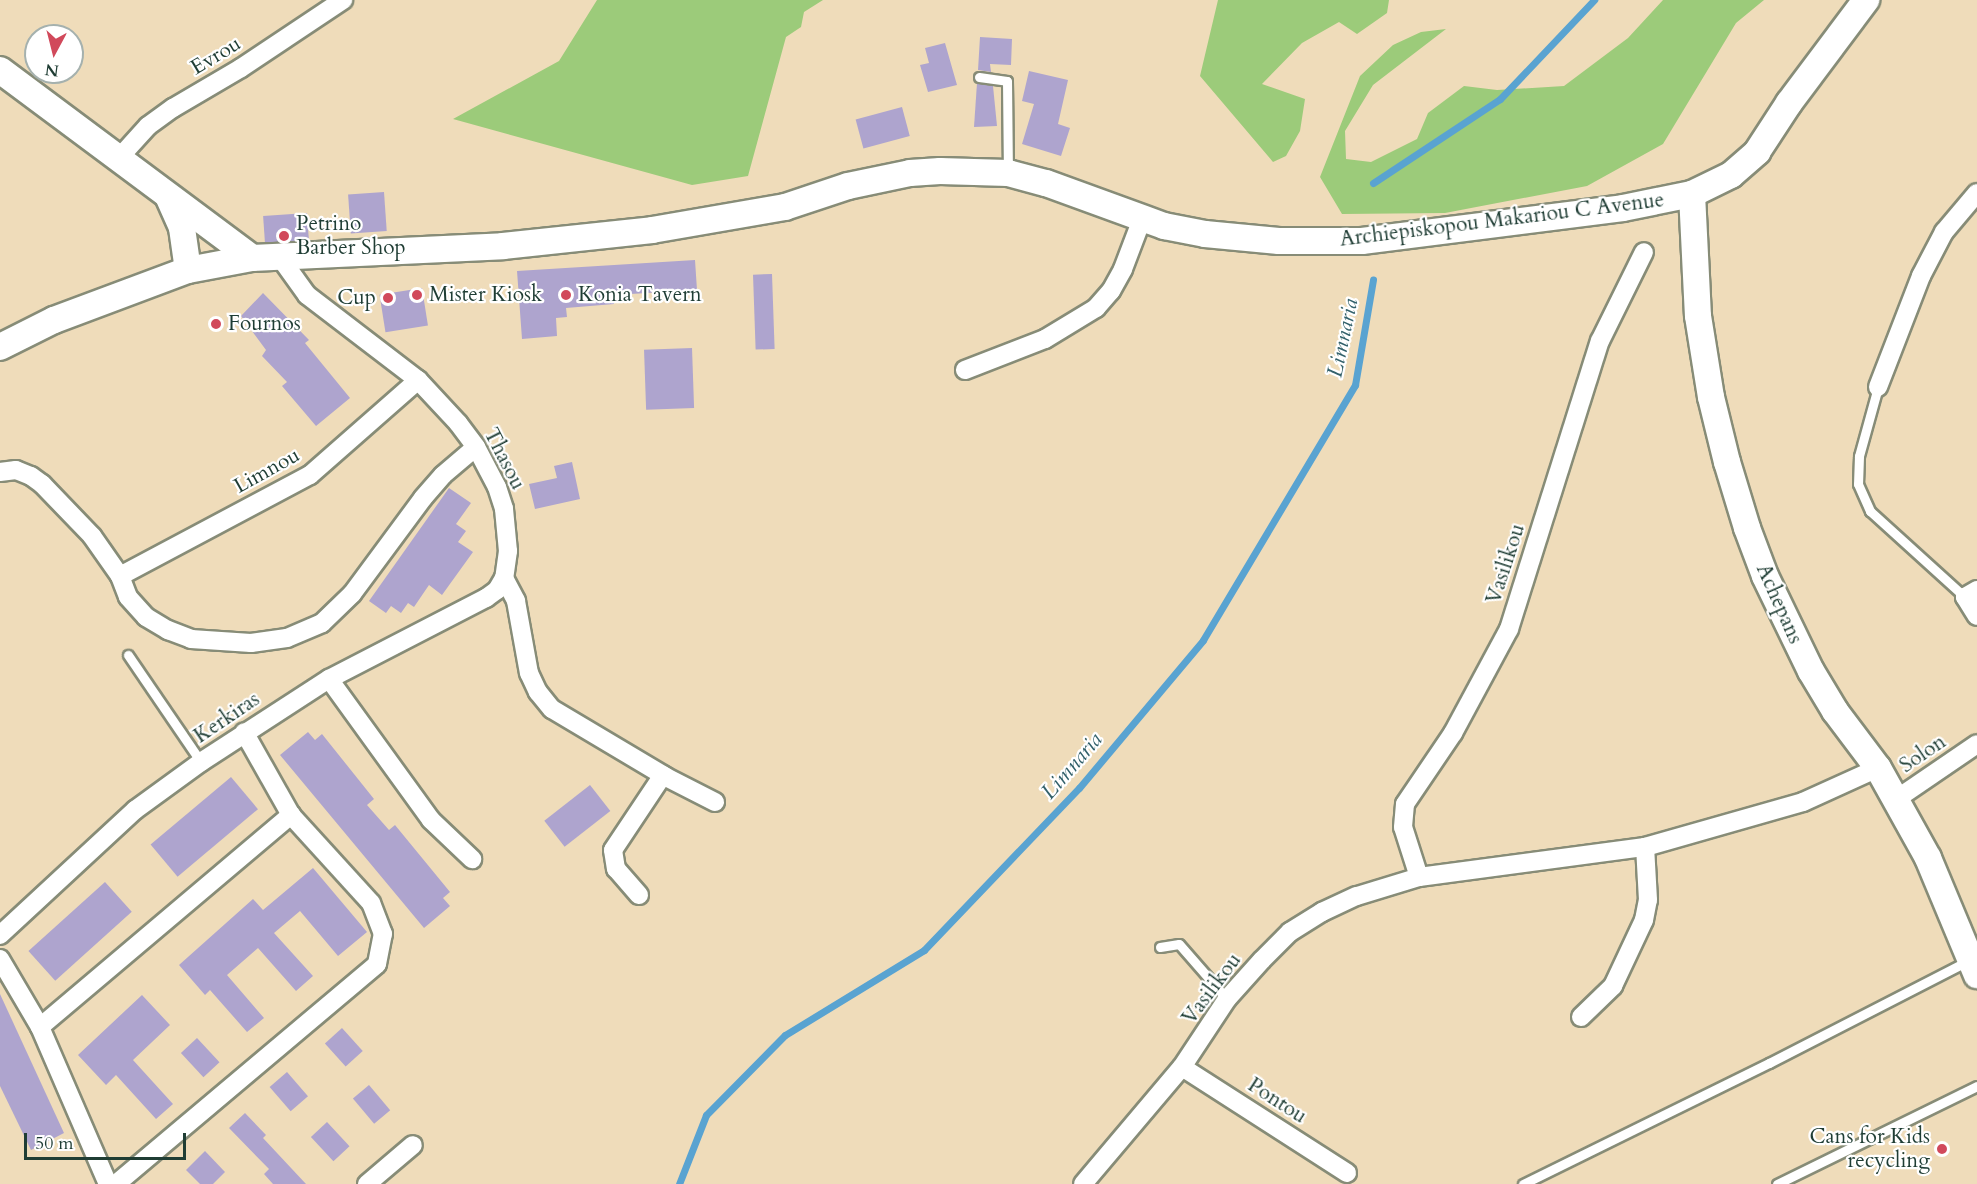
<!DOCTYPE html>
<style>
body{margin:0}
#map{position:relative;width:1977px;height:1184px;overflow:hidden;background:#efdcba;font-family:Cardo,serif}
div>[style]{position:absolute}
.green>*{inset:0;background:#9ccb7a}
.stream>*{height:7px;margin:-3.5px;padding:0 3.5px;transform-origin:3.5px;border-radius:3.5px;background:#59a3d1}
.building>*{inset:0;background:#aea4ce;transform-origin:0 0}
.roads{filter:drop-shadow(2px 0 #878c77) drop-shadow(-2px 0 #878c77) drop-shadow(0 2px #878c77) drop-shadow(0 -2px #878c77)}
.lane>*{height:9px;margin:-4.5px;padding:0 4.5px;transform-origin:4.5px;border-radius:4.5px;background:#fff}
.street>*{height:18px;margin:-9px;padding:0 9px;transform-origin:9px;border-radius:9px;background:#fff}
.secondary>*{height:26px;margin:-13px;padding:0 13px;transform-origin:13px;border-radius:13px;background:#fff}
.dots>*{width:16px;height:16px;translate:-50% -50%;box-sizing:border-box;border:3px solid #fff;border-radius:50%}
span{translate:-50% -50%;white-space:nowrap;text-align:center;line-height:1.15;-webkit-text-stroke:4.5px #fff;paint-order:stroke}
.street-label{font-size:21px;color:#1f3d34}
.poi-label{font-size:21px;color:#1f3d34}
.left{translate:0 -50%;text-align:left}
.right{translate:-100% -50%;text-align:right}
.water-label{font-size:22px;color:#33616b;font-style:italic}
.north{position:absolute;left:24px;top:24px;width:60px;height:60px;box-sizing:border-box;background:#fff;border:2px solid #a5b1ae;border-radius:50%;rotate:187deg;font-size:16px;font-weight:700;line-height:24px;text-align:center;color:#1f3d34}
.north::after{content:'';display:block;margin:auto;width:21px;height:27px;background:#d1495b;clip-path:polygon(50% 0,100% 100%,50% 72%,0 100%)}
.scale{position:absolute;left:24px;top:1133px;width:162px;height:27px;box-sizing:border-box;border:3px solid #1f3d34;border-top:0;padding-left:8px;font-size:18px;line-height:21px;white-space:nowrap;color:#1f3d34;-webkit-text-stroke:4px #fff;paint-order:stroke}
</style>
<div id="map">
<div class="green">
<i style="clip-path:polygon(597px 0,823px 0,804px 12px,801px 27px,786px 37px,748px 176px,692px 185px,453px 119px,559px 61px)"></i>
<i style="clip-path:polygon(1218px 0,1389px 0,1387px 13px,1357px 34px,1339px 22px,1302px 43px,1262px 84px,1305px 99px,1300px 131px,1286px 156px,1273px 162px,1200px 76px)"></i>
<i style="clip-path:polygon(1663px 0,1764px 0,1736px 23px,1663px 144px,1587px 186px,1445px 213px,1342px 214px,1320px 177px,1360px 76px,1393px 45px,1421px 32px,1446px 29px,1373px 85px,1345px 131px,1346px 159px,1371px 162px,1417px 139px,1428px 113px,1464px 86px,1497px 90px,1564px 86px,1628px 38px)"></i>
</div>
<div class="stream">
<i style="left:1373px;top:183px;width:152px;rotate:-33.5deg"></i>
<i style="left:1500px;top:99px;width:137px;rotate:-46.5deg"></i>
<i style="left:679px;top:1184px;width:74px;rotate:-68.6deg"></i>
<i style="left:706px;top:1115px;width:112px;rotate:-45.4deg"></i>
<i style="left:785px;top:1035px;width:163px;rotate:-31.4deg"></i>
<i style="left:924px;top:950px;width:224px;rotate:-46.3deg"></i>
<i style="left:1079px;top:788px;width:193px;rotate:-50deg"></i>
<i style="left:1203px;top:640px;width:297px;rotate:-59.2deg"></i>
<i style="left:1355px;top:385px;width:107px;rotate:-80.3deg"></i>
</div>
<div class="building">
<i style="clip-path:polygon(980px 37px,1012px 39px,1011px 65px,990px 64px,991px 72px,978px 70px)"></i>
<i style="clip-path:polygon(945px 43px,957px 85px,928px 92px,920px 65px,929px 63px,925px 48px)"></i>
<i style="clip-path:polygon(1029px 71px,1068px 80px,1058px 124px,1070px 128px,1061px 156px,1022px 144px,1034px 104px,1022px 101px)"></i>
<i style="clip-path:polygon(977px 83px,993px 86px,997px 126px,974px 127px)"></i>
<i style="left:902px;top:107px;width:30px;height:48px;rotate:75deg"></i>
<i style="left:384px;top:192px;width:39px;height:36px;rotate:86deg"></i>
<i style="left:307px;top:213px;width:27px;height:44px;rotate:86deg"></i>
<i style="clip-path:polygon(695px 260px,697px 290px,614px 295px,614px 304px,566px 308px,567px 317px,556px 318px,557px 336px,522px 339px,517px 271px)"></i>
<i style="left:772px;top:274px;width:75px;height:19px;rotate:88deg"></i>
<i style="left:422px;top:288px;width:38px;height:43px;rotate:81deg"></i>
<i style="clip-path:polygon(263px 293px,309px 340px,305px 343px,350px 398px,316px 426px,282px 386px,287px 382px,262px 356px,266px 350px,241px 316px)"></i>
<i style="left:692px;top:348px;width:60px;height:48px;rotate:88deg"></i>
<i style="clip-path:polygon(572px 462px,580px 499px,535px 509px,529px 484px,557px 478px,554px 466px)"></i>
<i style="clip-path:polygon(449px 488px,471px 503px,456px 524px,466px 531px,458px 542px,473px 552px,442px 595px,429px 585px,414px 607px,408px 603px,401px 613px,391px 606px,386px 613px,369px 601px)"></i>
<i style="clip-path:polygon(308px 732px,315px 740px,322px 734px,374px 799px,367px 805px,389px 830px,395px 825px,450px 892px,443px 898px,450px 906px,424px 928px,280px 755px)"></i>
<i style="left:231px;top:777px;width:42px;height:105px;rotate:50deg"></i>
<i style="left:590px;top:785px;width:33px;height:58px;rotate:52deg"></i>
<i style="clip-path:polygon(313px 868px,367px 932px,338px 956px,300px 911px,274px 933px,313px 976px,296px 991px,258px 948px,227px 975px,264px 1018px,247px 1032px,210px 990px,205px 995px,179px 965px,253px 899px,263px 910px)"></i>
<i style="left:105px;top:882px;width:40px;height:103px;rotate:48deg"></i>
<i style="clip-path:polygon(0 994px,64px 1133px,31px 1150px,0 1086px)"></i>
<i style="clip-path:polygon(142px 995px,170px 1025px,133px 1060px,173px 1104px,156px 1119px,116px 1075px,106px 1085px,78px 1055px)"></i>
<i style="left:342px;top:1028px;width:31px;height:23px;rotate:48deg"></i>
<i style="left:197px;top:1038px;width:33px;height:22px;rotate:47deg"></i>
<i style="left:287px;top:1072px;width:32px;height:23px;rotate:49deg"></i>
<i style="left:369px;top:1085px;width:33px;height:21px;rotate:50deg"></i>
<i style="clip-path:polygon(245px 1113px,266px 1135px,263px 1138px,306px 1184px,273px 1184px,264px 1174px,269px 1169px,229px 1128px)"></i>
<i style="left:327px;top:1122px;width:33px;height:22px;rotate:47deg"></i>
<i style="clip-path:polygon(205px 1151px,225px 1172px,213px 1184px,200px 1184px,186px 1170px)"></i>
</div>
<div class="roads">
<div class="lane">
<i style="left:979px;top:77px;width:28px;rotate:8deg"></i>
<i style="left:1007px;top:81px;width:90px;rotate:89.4deg"></i>
<i style="left:1878px;top:387px;width:72px;rotate:105.4deg"></i>
<i style="left:1859px;top:456px;width:28px;rotate:92deg"></i>
<i style="left:1858px;top:484px;width:30px;rotate:66deg"></i>
<i style="left:1870px;top:511px;width:128px;rotate:42.2deg"></i>
<i style="left:128px;top:655px;width:130px;rotate:55.7deg"></i>
<i style="left:1160px;top:947px;width:19px;rotate:-9deg"></i>
<i style="left:1179px;top:944px;width:73px;rotate:48.9deg"></i>
<i style="left:1523px;top:1184px;width:274px;rotate:-26.2deg"></i>
<i style="left:1769px;top:1063px;width:225px;rotate:-27.2deg"></i>
<i style="left:1777px;top:1184px;width:223px;rotate:-26.1deg"></i>
</div>
<div class="street">
<i style="left:119px;top:158px;width:43px;rotate:-47.8deg"></i>
<i style="left:148px;top:126px;width:31px;rotate:-36deg"></i>
<i style="left:173px;top:108px;width:79px;rotate:-30.5deg"></i>
<i style="left:241px;top:68px;width:123px;rotate:-33.7deg"></i>
<i style="left:279px;top:256px;width:48px;rotate:54.3deg"></i>
<i style="left:307px;top:295px;width:140px;rotate:37.4deg"></i>
<i style="left:418px;top:380px;width:59px;rotate:47.1deg"></i>
<i style="left:458px;top:423px;width:30px;rotate:53deg"></i>
<i style="left:476px;top:447px;width:45px;rotate:62.3deg"></i>
<i style="left:497px;top:487px;width:23px;rotate:72deg"></i>
<i style="left:504px;top:509px;width:42px;rotate:84.6deg"></i>
<i style="left:508px;top:551px;width:27px;rotate:98deg"></i>
<i style="left:504px;top:578px;width:26px;rotate:62deg"></i>
<i style="left:516px;top:601px;width:73px;rotate:79.8deg"></i>
<i style="left:529px;top:673px;width:21px;rotate:65deg"></i>
<i style="left:538px;top:692px;width:22px;rotate:51deg"></i>
<i style="left:552px;top:709px;width:133px;rotate:30.8deg"></i>
<i style="left:666px;top:777px;width:55px;rotate:27deg"></i>
<i style="left:965px;top:370px;width:86px;rotate:-21.2deg"></i>
<i style="left:1045px;top:339px;width:60px;rotate:-31.3deg"></i>
<i style="left:1096px;top:308px;width:23px;rotate:-49deg"></i>
<i style="left:1111px;top:291px;width:25px;rotate:-61deg"></i>
<i style="left:1123px;top:269px;width:53px;rotate:-69.2deg"></i>
<i style="left:1878px;top:387px;width:119px;rotate:-68.8deg"></i>
<i style="left:1921px;top:276px;width:50px;rotate:-62.4deg"></i>
<i style="left:1944px;top:232px;width:51px;rotate:-49.8deg"></i>
<i style="left:0;top:472px;width:16px;rotate:-7deg"></i>
<i style="left:16px;top:470px;width:16px;rotate:22deg"></i>
<i style="left:31px;top:476px;width:14px;rotate:36deg"></i>
<i style="left:42px;top:484px;width:72px;rotate:46.1deg"></i>
<i style="left:92px;top:536px;width:49px;rotate:55deg"></i>
<i style="left:120px;top:576px;width:22px;rotate:69deg"></i>
<i style="left:128px;top:597px;width:27px;rotate:48deg"></i>
<i style="left:146px;top:617px;width:26px;rotate:31deg"></i>
<i style="left:168px;top:630px;width:25px;rotate:21deg"></i>
<i style="left:191px;top:639px;width:60px;rotate:3.8deg"></i>
<i style="left:251px;top:643px;width:36px;rotate:-8deg"></i>
<i style="left:287px;top:638px;width:38px;rotate:-23deg"></i>
<i style="left:322px;top:623px;width:42px;rotate:-44deg"></i>
<i style="left:352px;top:594px;width:119px;rotate:-53.5deg"></i>
<i style="left:423px;top:498px;width:30px;rotate:-49deg"></i>
<i style="left:443px;top:475px;width:43px;rotate:-40.3deg"></i>
<i style="left:120px;top:576px;width:215px;rotate:-28deg"></i>
<i style="left:310px;top:475px;width:144px;rotate:-41.3deg"></i>
<i style="left:1977px;top:590px;width:14px;rotate:150deg"></i>
<i style="left:1965px;top:597px;width:22px;rotate:58deg"></i>
<i style="left:329px;top:679px;width:174px;rotate:54.1deg"></i>
<i style="left:431px;top:820px;width:57px;rotate:43.6deg"></i>
<i style="left:1895px;top:800px;width:99px;rotate:-34.3deg"></i>
<i style="left:1419px;top:877px;width:52px;rotate:-107.7deg"></i>
<i style="left:1403px;top:827px;width:23px;rotate:-85deg"></i>
<i style="left:1405px;top:804px;width:86px;rotate:-55.9deg"></i>
<i style="left:1453px;top:733px;width:118px;rotate:-61.7deg"></i>
<i style="left:1509px;top:629px;width:302px;rotate:-72.5deg"></i>
<i style="left:1600px;top:341px;width:99px;rotate:-63.7deg"></i>
<i style="left:639px;top:895px;width:35px;rotate:-131deg"></i>
<i style="left:616px;top:869px;width:19px;rotate:-99deg"></i>
<i style="left:613px;top:850px;width:90px;rotate:-56.3deg"></i>
<i style="left:0;top:935px;width:184px;rotate:-42.8deg"></i>
<i style="left:135px;top:810px;width:82px;rotate:-36deg"></i>
<i style="left:201px;top:762px;width:153px;rotate:-33deg"></i>
<i style="left:329px;top:679px;width:177px;rotate:-27.3deg"></i>
<i style="left:486px;top:598px;width:14px;rotate:-36deg"></i>
<i style="left:497px;top:590px;width:14px;rotate:-60deg"></i>
<i style="left:0;top:959px;width:79px;rotate:59.5deg"></i>
<i style="left:40px;top:1027px;width:171px;rotate:66.6deg"></i>
<i style="left:1581px;top:1017px;width:45px;rotate:-44.1deg"></i>
<i style="left:1613px;top:986px;width:73px;rotate:-64.8deg"></i>
<i style="left:1644px;top:920px;width:20px;rotate:-79deg"></i>
<i style="left:1648px;top:900px;width:53px;rotate:-93.2deg"></i>
<i style="left:40px;top:1027px;width:329px;rotate:-40.2deg"></i>
<i style="left:1182px;top:1067px;width:196px;rotate:32.7deg"></i>
<i style="left:116px;top:1184px;width:341px;rotate:-40.1deg"></i>
<i style="left:377px;top:964px;width:31px;rotate:-79deg"></i>
<i style="left:383px;top:934px;width:33px;rotate:-111deg"></i>
<i style="left:371px;top:903px;width:119px;rotate:-132.3deg"></i>
<i style="left:291px;top:815px;width:95px;rotate:-119.5deg"></i>
<i style="left:367px;top:1184px;width:60px;rotate:-40.3deg"></i>
<i style="left:1083px;top:1184px;width:153px;rotate:-49.8deg"></i>
<i style="left:1182px;top:1067px;width:82px;rotate:-56.5deg"></i>
<i style="left:1227px;top:999px;width:52px;rotate:-48.1deg"></i>
<i style="left:1262px;top:960px;width:40px;rotate:-45deg"></i>
<i style="left:1290px;top:932px;width:38px;rotate:-32deg"></i>
<i style="left:1322px;top:912px;width:38px;rotate:-25deg"></i>
<i style="left:1357px;top:896px;width:65px;rotate:-17deg"></i>
<i style="left:1419px;top:877px;width:228px;rotate:-7.6deg"></i>
<i style="left:1645px;top:847px;width:164px;rotate:-15.9deg"></i>
<i style="left:1803px;top:802px;width:82px;rotate:-24.4deg"></i>
</div>
<div class="secondary">
<i style="left:0;top:70px;width:314px;rotate:36.7deg"></i>
<i style="left:1692px;top:194px;width:122px;rotate:87.2deg"></i>
<i style="left:1698px;top:316px;width:82px;rotate:80.9deg"></i>
<i style="left:1711px;top:397px;width:67px;rotate:76.2deg"></i>
<i style="left:1727px;top:462px;width:69px;rotate:73.1deg"></i>
<i style="left:1747px;top:528px;width:51px;rotate:69.4deg"></i>
<i style="left:1765px;top:576px;width:106px;rotate:64.2deg"></i>
<i style="left:1811px;top:671px;width:47px;rotate:59deg"></i>
<i style="left:1835px;top:711px;width:71px;rotate:53deg"></i>
<i style="left:1878px;top:768px;width:103px;rotate:60.9deg"></i>
<i style="left:1928px;top:858px;width:127px;rotate:67.3deg"></i>
<i style="left:168px;top:196px;width:35px;rotate:66deg"></i>
<i style="left:182px;top:228px;width:42px;rotate:81.9deg"></i>
<i style="left:0;top:347px;width:60px;rotate:-26.6deg"></i>
<i style="left:54px;top:320px;width:143px;rotate:-20.5deg"></i>
<i style="left:188px;top:270px;width:65px;rotate:-10.6deg"></i>
<i style="left:252px;top:258px;width:251px;rotate:-2.7deg"></i>
<i style="left:503px;top:246px;width:150px;rotate:-6.1deg"></i>
<i style="left:652px;top:230px;width:135px;rotate:-9.8deg"></i>
<i style="left:785px;top:207px;width:66px;rotate:-18.4deg"></i>
<i style="left:848px;top:186px;width:63px;rotate:-11.8deg"></i>
<i style="left:910px;top:173px;width:30px;rotate:-4deg"></i>
<i style="left:940px;top:171px;width:68px;rotate:1.7deg"></i>
<i style="left:1008px;top:173px;width:39px;rotate:15deg"></i>
<i style="left:1046px;top:183px;width:126px;rotate:20deg"></i>
<i style="left:1164px;top:226px;width:42px;rotate:11deg"></i>
<i style="left:1205px;top:234px;width:74px;rotate:5.4deg"></i>
<i style="left:1279px;top:241px;width:83px"></i>
<i style="left:1362px;top:241px;width:263px;rotate:-7.2deg"></i>
<i style="left:1623px;top:208px;width:70px;rotate:-11.5deg"></i>
<i style="left:1692px;top:194px;width:43px;rotate:-26deg"></i>
<i style="left:1731px;top:175px;width:35px;rotate:-41deg"></i>
<i style="left:1757px;top:152px;width:59px;rotate:-56.9deg"></i>
<i style="left:1789px;top:103px;width:129px;rotate:-53.2deg"></i>
</div>
</div>
<div class="dots">
<i style="left:284px;top:236px;background:#d1495b"></i>
<i style="left:417px;top:295px;background:#d1495b"></i>
<i style="left:566px;top:295px;background:#d1495b"></i>
<i style="left:388px;top:298px;background:#d1495b"></i>
<i style="left:216px;top:324px;background:#d1495b"></i>
<i style="left:1942px;top:1149px;background:#d1495b"></i>
</div>
<div class="street-label">
<span style="left:216px;top:56px;rotate:-31deg">Evrou</span>
<span style="left:1502px;top:220px;rotate:-7deg">Archiepiskopou Makariou C Avenue</span>
<span style="left:504px;top:459px;rotate:63deg">Thasou</span>
<span style="left:267px;top:471px;rotate:-29deg">Limnou</span>
<span style="left:1506px;top:564px;rotate:-72deg">Vasilikou</span>
<span style="left:1779px;top:604px;rotate:66deg">Achepans</span>
<span style="left:227px;top:718px;rotate:-34deg">Kerkiras</span>
<span style="left:1923px;top:754px;rotate:-34deg">Solon</span>
<span style="left:1212px;top:989px;rotate:-53deg">Vasilikou</span>
<span style="left:1277px;top:1101px;rotate:33deg">Pontou</span>
</div>
<div class="poi-label">
<span class="left" style="left:296px;top:236px">Petrino<br>Barber Shop</span>
<span class="left" style="left:429px;top:295px">Mister Kiosk</span>
<span class="left" style="left:578px;top:295px">Konia Tavern</span>
<span class="right" style="left:376px;top:298px">Cup</span>
<span class="left" style="left:228px;top:324px">Fournos</span>
<span class="right" style="left:1930px;top:1149px">Cans for Kids<br>recycling</span>
</div>
<div class="water-label">
<span style="left:1343px;top:338px;rotate:-78deg">Limnaria</span>
<span style="left:1072px;top:766px;rotate:-49deg">Limnaria</span>
</div>
<div class="north">N</div>
<div class="scale">50 m</div>
</div>
